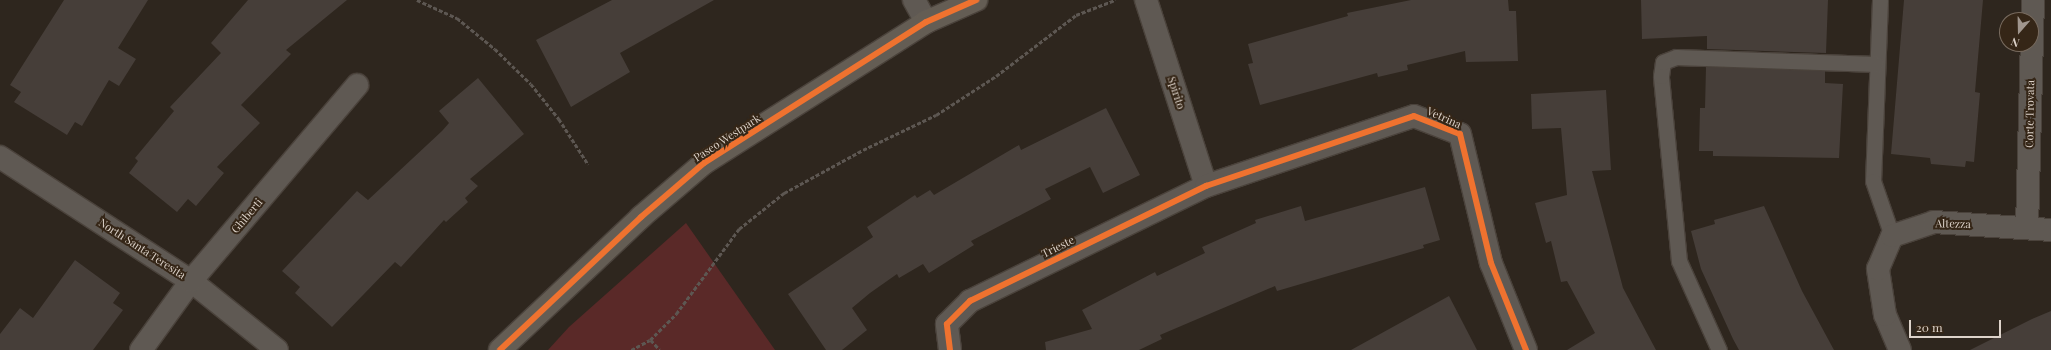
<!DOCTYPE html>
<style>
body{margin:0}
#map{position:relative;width:2051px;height:350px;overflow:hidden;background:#2e261e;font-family:"Playfair Display",serif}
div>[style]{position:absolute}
.green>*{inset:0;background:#5a2928}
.building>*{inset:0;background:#463e39}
.path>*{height:2.5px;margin-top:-1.25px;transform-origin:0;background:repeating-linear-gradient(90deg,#5d5752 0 4px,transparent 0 6px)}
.roads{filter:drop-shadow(1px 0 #4a423b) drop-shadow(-1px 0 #4a423b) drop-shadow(0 1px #4a423b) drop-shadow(0 -1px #4a423b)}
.lane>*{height:15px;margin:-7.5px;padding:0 7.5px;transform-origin:7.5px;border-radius:7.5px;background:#5f5953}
.street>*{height:22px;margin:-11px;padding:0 11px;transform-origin:11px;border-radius:11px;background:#5f5953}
.secondary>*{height:22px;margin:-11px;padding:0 11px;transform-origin:11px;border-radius:11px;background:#645d54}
.cycleway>*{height:6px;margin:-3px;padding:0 3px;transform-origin:3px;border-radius:3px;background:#ef722f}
span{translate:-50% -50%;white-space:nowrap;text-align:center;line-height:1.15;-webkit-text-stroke:4px #352617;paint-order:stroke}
.street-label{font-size:11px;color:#ddd3ca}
.north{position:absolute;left:1999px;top:12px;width:40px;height:40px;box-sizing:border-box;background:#352617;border:1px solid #786b5f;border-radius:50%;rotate:200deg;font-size:11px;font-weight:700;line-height:16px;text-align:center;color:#ddd3ca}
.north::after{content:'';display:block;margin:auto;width:14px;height:18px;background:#a0968e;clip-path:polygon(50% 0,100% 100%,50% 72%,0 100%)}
.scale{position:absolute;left:1909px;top:320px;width:92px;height:18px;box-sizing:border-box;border:2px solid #ddd3ca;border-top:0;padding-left:5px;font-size:12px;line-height:14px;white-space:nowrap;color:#ddd3ca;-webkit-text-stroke:3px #352617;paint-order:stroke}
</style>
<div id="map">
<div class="green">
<i style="clip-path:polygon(686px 223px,775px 350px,548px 350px,569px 327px)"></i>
</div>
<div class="building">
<i style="clip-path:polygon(64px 0,148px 0,118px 48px,136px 59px,119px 86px,109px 80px,82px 126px,75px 122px,67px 135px,14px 102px,21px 92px,10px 85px)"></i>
<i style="clip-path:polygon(248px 0,347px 0,286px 50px,291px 54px,241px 105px,260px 123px,217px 167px,224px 173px,196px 206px,188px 199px,177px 212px,129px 173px,138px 161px,135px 158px,174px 111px,170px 107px,221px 53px,211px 43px)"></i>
<i style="clip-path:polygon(612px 0,714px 0,620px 53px,630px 72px,571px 107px,536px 40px)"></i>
<i style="clip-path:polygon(1411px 0,1508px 0,1509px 11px,1516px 11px,1518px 61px,1466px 62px,1465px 51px,1407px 65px,1408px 70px,1378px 77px,1377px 73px,1260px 105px,1248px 64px,1253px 63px,1248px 44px,1348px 16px,1347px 13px)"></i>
<i style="clip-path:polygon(1641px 0,1828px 0,1826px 53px,1707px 49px,1707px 36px,1642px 39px)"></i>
<i style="clip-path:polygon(1904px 0,1983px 0,1975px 92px,1980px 93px,1974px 162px,1966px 161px,1965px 167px,1931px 164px,1930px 158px,1891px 154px)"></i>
<i style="clip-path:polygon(1706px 67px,1825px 71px,1825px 83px,1843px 84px,1839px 158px,1713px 156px,1713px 151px,1699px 151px,1700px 108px,1705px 108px)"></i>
<i style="clip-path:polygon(478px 78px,524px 134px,470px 179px,478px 186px,465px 198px,468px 202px,446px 222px,444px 220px,401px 267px,395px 262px,332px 327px,295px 293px,300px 287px,282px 271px,357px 191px,368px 200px,442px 131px,449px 123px,439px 111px)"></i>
<i style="clip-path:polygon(1606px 90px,1611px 170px,1592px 171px,1623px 288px,1656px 350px,1567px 350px,1595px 333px,1567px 281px,1561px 282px,1551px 241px,1546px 243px,1535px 203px,1567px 195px,1561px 128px,1532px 129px,1531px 94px)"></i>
<i style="clip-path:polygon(1106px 108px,1140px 175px,1103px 193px,1090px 167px,1045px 189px,1051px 199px,971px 241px,974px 245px,929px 273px,923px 264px,899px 278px,897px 274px,870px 293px,852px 308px,867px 330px,842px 350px,826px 350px,788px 294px,873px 237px,867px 227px,915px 195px,917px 198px,930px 190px,934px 195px,1019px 145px,1021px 150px)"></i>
<i style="clip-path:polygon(1425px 187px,1440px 240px,1423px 245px,1424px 248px,1277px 291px,1275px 286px,1160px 335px,1162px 339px,1139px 350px,1046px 350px,1045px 342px,1092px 329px,1082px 310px,1155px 272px,1157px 276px,1205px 253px,1202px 247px,1256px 223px,1255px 220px,1301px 206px,1305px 221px)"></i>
<i style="clip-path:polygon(1764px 206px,1802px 291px,1834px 350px,1739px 350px,1733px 339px,1701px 269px,1691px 231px,1715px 224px,1714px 220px)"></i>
<i style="clip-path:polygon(75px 260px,120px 293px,113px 303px,123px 310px,93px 350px,0 350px,0 334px,20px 308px,33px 318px)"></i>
<i style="clip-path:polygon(1449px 296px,1477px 350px,1351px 350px)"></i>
<i style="clip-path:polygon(2051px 311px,2051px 350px,1970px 350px,2032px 319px)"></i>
</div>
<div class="path">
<i style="left:417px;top:0;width:44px;rotate:24.2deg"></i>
<i style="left:457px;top:18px;width:49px;rotate:39.2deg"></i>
<i style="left:495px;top:49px;width:50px;rotate:44.2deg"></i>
<i style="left:531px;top:84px;width:45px;rotate:51.3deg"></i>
<i style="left:559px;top:119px;width:54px;rotate:57.2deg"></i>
<i style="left:651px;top:340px;width:13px;rotate:48deg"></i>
<i style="left:631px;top:350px;width:21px;rotate:-28deg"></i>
<i style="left:650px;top:340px;width:37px;rotate:-45deg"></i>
<i style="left:676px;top:314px;width:106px;rotate:-53.5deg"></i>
<i style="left:739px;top:229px;width:58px;rotate:-38.7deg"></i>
<i style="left:784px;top:193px;width:90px;rotate:-28.6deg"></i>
<i style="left:863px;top:150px;width:81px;rotate:-25.6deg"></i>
<i style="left:936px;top:115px;width:72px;rotate:-33deg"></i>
<i style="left:996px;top:76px;width:101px;rotate:-37.3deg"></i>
<i style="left:1076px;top:15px;width:42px;rotate:-21deg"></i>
</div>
<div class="roads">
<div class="lane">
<i style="left:1880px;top:0;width:181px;rotate:92.2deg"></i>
<i style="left:1873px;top:181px;width:58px;rotate:70.9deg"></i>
<i style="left:1719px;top:350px;width:98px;rotate:-114.2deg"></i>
<i style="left:1679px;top:261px;width:186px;rotate:-95.6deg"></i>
<i style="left:1661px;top:76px;width:14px;rotate:-82deg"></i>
<i style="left:1663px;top:62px;width:14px;rotate:-21deg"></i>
<i style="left:1676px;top:57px;width:200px;rotate:2deg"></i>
</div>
<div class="street">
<i style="left:914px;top:0;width:25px;rotate:61deg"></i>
<i style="left:1146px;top:0;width:195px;rotate:72.1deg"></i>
<i style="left:0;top:157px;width:228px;rotate:33deg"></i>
<i style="left:191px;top:281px;width:110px;rotate:38.7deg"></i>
<i style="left:2027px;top:228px;width:228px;rotate:-88.5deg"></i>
<i style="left:141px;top:350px;width:85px;rotate:-54.1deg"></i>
<i style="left:191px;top:281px;width:257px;rotate:-49.7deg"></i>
<i style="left:950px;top:350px;width:26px;rotate:-97deg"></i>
<i style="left:947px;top:324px;width:33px;rotate:-45deg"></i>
<i style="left:970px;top:301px;width:263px;rotate:-26deg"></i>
<i style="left:1206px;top:186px;width:219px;rotate:-18.6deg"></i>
<i style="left:1414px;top:116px;width:49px;rotate:21.4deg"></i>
<i style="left:1460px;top:134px;width:133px;rotate:76.5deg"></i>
<i style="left:1491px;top:263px;width:94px;rotate:68.1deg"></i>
<i style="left:1900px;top:350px;width:38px;rotate:-113deg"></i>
<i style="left:1885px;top:315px;width:47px;rotate:-98.7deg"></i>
<i style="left:1878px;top:269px;width:36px;rotate:-67deg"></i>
<i style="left:1892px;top:236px;width:44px;rotate:-18.4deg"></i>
<i style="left:1934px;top:222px;width:117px;rotate:3.9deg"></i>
</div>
<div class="secondary">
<i style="left:500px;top:350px;width:194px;rotate:-43.3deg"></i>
<i style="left:641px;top:217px;width:83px;rotate:-40.6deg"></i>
<i style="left:704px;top:163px;width:263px;rotate:-32.4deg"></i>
<i style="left:926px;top:22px;width:55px;rotate:-23.7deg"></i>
</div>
</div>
<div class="cycleway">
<i style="left:500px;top:350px;width:194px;rotate:-43.3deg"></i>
<i style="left:641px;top:217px;width:83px;rotate:-40.6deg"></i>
<i style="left:704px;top:163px;width:263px;rotate:-32.4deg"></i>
<i style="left:926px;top:22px;width:55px;rotate:-23.7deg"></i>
<i style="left:950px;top:350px;width:26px;rotate:-97deg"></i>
<i style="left:947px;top:324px;width:33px;rotate:-45deg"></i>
<i style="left:970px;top:301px;width:263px;rotate:-26deg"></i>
<i style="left:1206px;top:186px;width:219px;rotate:-18.6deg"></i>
<i style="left:1414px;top:116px;width:49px;rotate:21.4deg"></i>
<i style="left:1460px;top:134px;width:133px;rotate:76.5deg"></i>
<i style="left:1491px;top:263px;width:94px;rotate:68.1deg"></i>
</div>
<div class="street-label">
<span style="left:1176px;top:93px;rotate:72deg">Spirito</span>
<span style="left:2030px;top:114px;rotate:-89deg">Corte Trovata</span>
<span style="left:1444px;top:118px;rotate:24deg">Vetrina</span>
<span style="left:727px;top:138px;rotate:-33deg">Paseo Westpark</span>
<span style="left:247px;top:216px;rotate:-50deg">Ghiberti</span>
<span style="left:1953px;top:224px;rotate:1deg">Altezza</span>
<span style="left:1058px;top:247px;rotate:-26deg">Trieste</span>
<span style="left:142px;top:249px;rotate:33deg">North Santa Teresita</span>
</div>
<div class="north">N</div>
<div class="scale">20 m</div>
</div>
